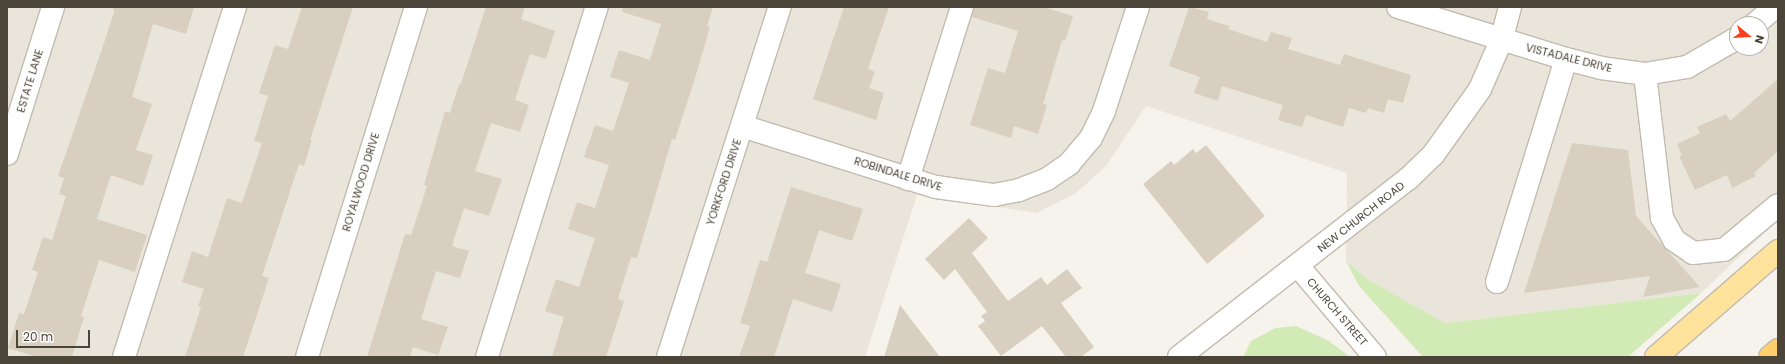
<!DOCTYPE html>
<style>
body{margin:0}
#map{position:relative;width:1785px;height:364px;overflow:hidden;background:#f6f3ec;font-family:Poppins,sans-serif}
div>[style]{position:absolute}
.residential>*{inset:0;background:#eae5da}
.green>*{inset:0;background:#d2eab5}
.building>*{inset:0;background:#d8cfc1}
.roads{filter:drop-shadow(1px 0 #c2bbae) drop-shadow(-1px 0 #c2bbae) drop-shadow(0 1px #c2bbae) drop-shadow(0 -1px #c2bbae)}
.minor>*{height:22px;margin:-11px;padding:0 11px;transform-origin:11px;border-radius:11px;background:#fff}
.major>*{height:22px;margin:-11px;padding:0 11px;transform-origin:11px;border-radius:11px;background:#ffe39c}
.highway>*{height:22px;margin:-11px;padding:0 11px;transform-origin:11px;border-radius:11px;background:#ffcf6e}
span{translate:-50% -50%;white-space:nowrap;text-align:center;line-height:1.15;-webkit-text-stroke:3px #fff;paint-order:stroke}
.street-label{font-size:11px;color:#4b4439}
.frame{position:absolute;inset:0;border:8px solid #4b4439;pointer-events:none}
.north{position:absolute;left:1729px;top:16px;width:40px;height:40px;box-sizing:border-box;background:#fff;border:1px solid #b7b4b0;border-radius:50%;rotate:108deg;font-size:11px;font-weight:700;line-height:16px;text-align:center;color:#4b4439}
.north::after{content:'';display:block;margin:auto;width:14px;height:18px;background:#fc3f1d;clip-path:polygon(50% 0,100% 100%,50% 72%,0 100%)}
.scale{position:absolute;left:16px;top:330px;width:74px;height:18px;box-sizing:border-box;border:2px solid #4b4439;border-top:0;padding-left:5px;font-size:12px;line-height:14px;white-space:nowrap;color:#4b4439;-webkit-text-stroke:3px #fff;paint-order:stroke}
</style>
<div id="map">
<div class="residential">
<i style="clip-path:polygon(evenodd,7px 7px,1778px 7px,1778px 220px,1701px 293px,1445px 323px,1367px 279px,1346px 261px,1347px 173px,1146px 106px,1106px 166px,1076px 193px,1037px 213px,917px 195px,865px 357px,7px 357px,7px 7px,1737px 24px,1761px 24px,1761px 48px,1737px 48px,1737px 24px)"></i>
</div>
<div class="green">
<i style="clip-path:polygon(1346px 261px,1367px 279px,1445px 323px,1701px 293px,1628px 357px,1423px 357px,1359px 286px)"></i>
<i style="clip-path:polygon(1296px 326px,1329px 341px,1350px 357px,1243px 357px,1251px 341px,1275px 328px)"></i>
</div>
<div class="building">
<i style="clip-path:polygon(113px 7px,194px 7px,186px 34px,153px 24px,132px 97px,152px 104px,136px 150px,153px 155px,143px 186px,111px 175px,97px 219px,147px 235px,135px 272px,99px 260px,81px 316px,84px 317px,72px 357px,37px 357px,8px 348px,19px 313px,24px 314px,38px 272px,32px 270px,43px 237px,52px 240px,66px 196px,59px 194px,64px 178px,58px 176px,104px 43px,114px 12px)"></i>
<i style="clip-path:polygon(302px 7px,353px 7px,310px 140px,312px 140px,304px 166px,299px 164px,262px 276px,269px 278px,243px 357px,185px 357px,201px 307px,198px 306px,204px 289px,182px 282px,192px 251px,208px 257px,227px 198px,242px 203px,262px 143px,254px 141px,268px 96px,259px 93px,275px 45px,288px 49px)"></i>
<i style="clip-path:polygon(486px 7px,525px 7px,521px 19px,555px 31px,546px 59px,530px 54px,515px 100px,529px 105px,520px 132px,491px 123px,475px 171px,502px 179px,489px 216px,464px 208px,452px 246px,469px 251px,460px 278px,436px 271px,421px 319px,448px 327px,438px 355px,413px 347px,410px 357px,367px 357px,405px 234px,411px 235px,427px 186px,424px 185px,445px 111px,450px 113px,459px 84px,461px 84px)"></i>
<i style="clip-path:polygon(623px 7px,713px 7px,707px 26px,710px 27px,696px 75px,675px 140px,672px 139px,637px 258px,631px 257px,618px 299px,624px 301px,606px 357px,552px 357px,564px 317px,545px 311px,556px 279px,579px 287px,595px 238px,568px 229px,577px 202px,595px 208px,609px 165px,584px 157px,595px 125px,613px 131px,629px 83px,610px 77px,619px 50px,650px 60px,661px 24px,622px 12px)"></i>
<i style="clip-path:polygon(844px 7px,889px 7px,868px 69px,875px 72px,869px 88px,884px 93px,876px 120px,813px 99px)"></i>
<i style="clip-path:polygon(974px 7px,1043px 7px,1073px 16px,1065px 41px,1062px 40px,1043px 104px,1047px 105px,1038px 134px,1014px 126px,1011px 138px,970px 125px,988px 68px,1005px 73px,1018px 31px,972px 17px)"></i>
<i style="clip-path:polygon(1189px 7px,1209px 12px,1207px 19px,1229px 26px,1228px 29px,1267px 42px,1271px 32px,1292px 38px,1288px 49px,1340px 65px,1344px 54px,1411px 75px,1403px 103px,1388px 99px,1384px 113px,1368px 108px,1366px 113px,1349px 108px,1343px 127px,1306px 115px,1302px 127px,1278px 120px,1283px 105px,1222px 86px,1218px 101px,1194px 93px,1200px 77px,1169px 66px)"></i>
<i style="clip-path:polygon(1778px 79px,1778px 151px,1754px 173px,1756px 176px,1732px 188px,1727px 175px,1695px 190px,1679px 156px,1682px 155px,1677px 144px,1700px 133px,1697px 127px,1726px 114px,1730px 121px)"></i>
<i style="clip-path:polygon(1572px 143px,1628px 150px,1636px 216px,1700px 287px,1643px 297px,1650px 276px,1524px 293px)"></i>
<i style="clip-path:polygon(1206px 145px,1265px 216px,1207px 264px,1143px 184px,1171px 161px,1174px 165px,1193px 149px,1196px 153px)"></i>
<i style="clip-path:polygon(791px 187px,863px 209px,852px 241px,819px 230px,805px 273px,841px 284px,832px 312px,793px 299px,774px 357px,739px 357px,750px 326px,740px 323px,760px 260px,767px 262px)"></i>
<i style="clip-path:polygon(969px 218px,988px 238px,972px 253px,1008px 301px,1041px 277px,1047px 285px,1067px 269px,1082px 288px,1061px 303px,1094px 347px,1081px 357px,1066px 357px,1042px 326px,1001px 356px,978px 326px,985px 321px,981px 316px,987px 312px,955px 269px,944px 280px,925px 259px)"></i>
<i style="clip-path:polygon(900px 305px,940px 357px,884px 357px)"></i>
</div>
<div class="roads">
<div class="minor">
<i style="left:1398px;top:7px;width:176px;rotate:17.2deg"></i>
<i style="left:1566px;top:59px;width:36px;rotate:14deg"></i>
<i style="left:1601px;top:68px;width:44px;rotate:7.8deg"></i>
<i style="left:1645px;top:74px;width:43px;rotate:-9.5deg"></i>
<i style="left:1687px;top:67px;width:58px;rotate:-30.1deg"></i>
<i style="left:1755px;top:24px;width:26px;rotate:-40deg"></i>
<i style="left:1645px;top:74px;width:145px;rotate:83.3deg"></i>
<i style="left:1662px;top:218px;width:25px;rotate:61deg"></i>
<i style="left:1674px;top:240px;width:23px;rotate:34deg"></i>
<i style="left:1693px;top:253px;width:31px;rotate:-6deg"></i>
<i style="left:1724px;top:250px;width:70px;rotate:-39.8deg"></i>
<i style="left:742px;top:126px;width:203px;rotate:17.5deg"></i>
<i style="left:936px;top:187px;width:59px;rotate:7.9deg"></i>
<i style="left:994px;top:195px;width:25px;rotate:-11deg"></i>
<i style="left:1019px;top:190px;width:30px;rotate:-21deg"></i>
<i style="left:1047px;top:179px;width:27px;rotate:-34deg"></i>
<i style="left:1069px;top:164px;width:34px;rotate:-50deg"></i>
<i style="left:1091px;top:138px;width:30px;rotate:-64deg"></i>
<i style="left:1104px;top:111px;width:109px;rotate:-71.9deg"></i>
<i style="left:7px;top:154px;width:154px;rotate:-72.6deg"></i>
<i style="left:908px;top:179px;width:180px;rotate:-72.6deg"></i>
<i style="left:1298px;top:266px;width:119px;rotate:49.8deg"></i>
<i style="left:1497px;top:282px;width:233px;rotate:-72.8deg"></i>
<i style="left:124px;top:357px;width:367px;rotate:-72.4deg"></i>
<i style="left:307px;top:357px;width:367px;rotate:-72.7deg"></i>
<i style="left:487px;top:357px;width:367px;rotate:-72.6deg"></i>
<i style="left:668px;top:357px;width:367px;rotate:-72.3deg"></i>
<i style="left:1179px;top:357px;width:290px;rotate:-37.9deg"></i>
<i style="left:1408px;top:179px;width:35px;rotate:-44deg"></i>
<i style="left:1433px;top:155px;width:81px;rotate:-54.5deg"></i>
<i style="left:1480px;top:89px;width:52px;rotate:-66.4deg"></i>
<i style="left:1501px;top:41px;width:35px;rotate:-75deg"></i>
</div>
<div class="major">
<i style="left:1656px;top:357px;width:162px;rotate:-41deg"></i>
</div>
<div class="highway">
<i style="left:1770px;top:357px;width:11px;rotate:-41deg"></i>
</div>
</div>
<div class="street-label">
<span style="left:1569px;top:58px;rotate:14deg">VISTADALE DRIVE</span>
<span style="left:30px;top:81px;rotate:-73deg">ESTATE LANE</span>
<span style="left:898px;top:174px;rotate:17deg">ROBINDALE DRIVE</span>
<span style="left:361px;top:182px;rotate:-73deg">ROYALWOOD DRIVE</span>
<span style="left:724px;top:182px;rotate:-72deg">YORKFORD DRIVE</span>
<span style="left:1361px;top:217px;rotate:-38deg">NEW CHURCH ROAD</span>
<span style="left:1337px;top:312px;rotate:49deg">CHURCH STREET</span>
</div>
<div class="frame"></div>
<div class="north">N</div>
<div class="scale">20 m</div>
</div>
